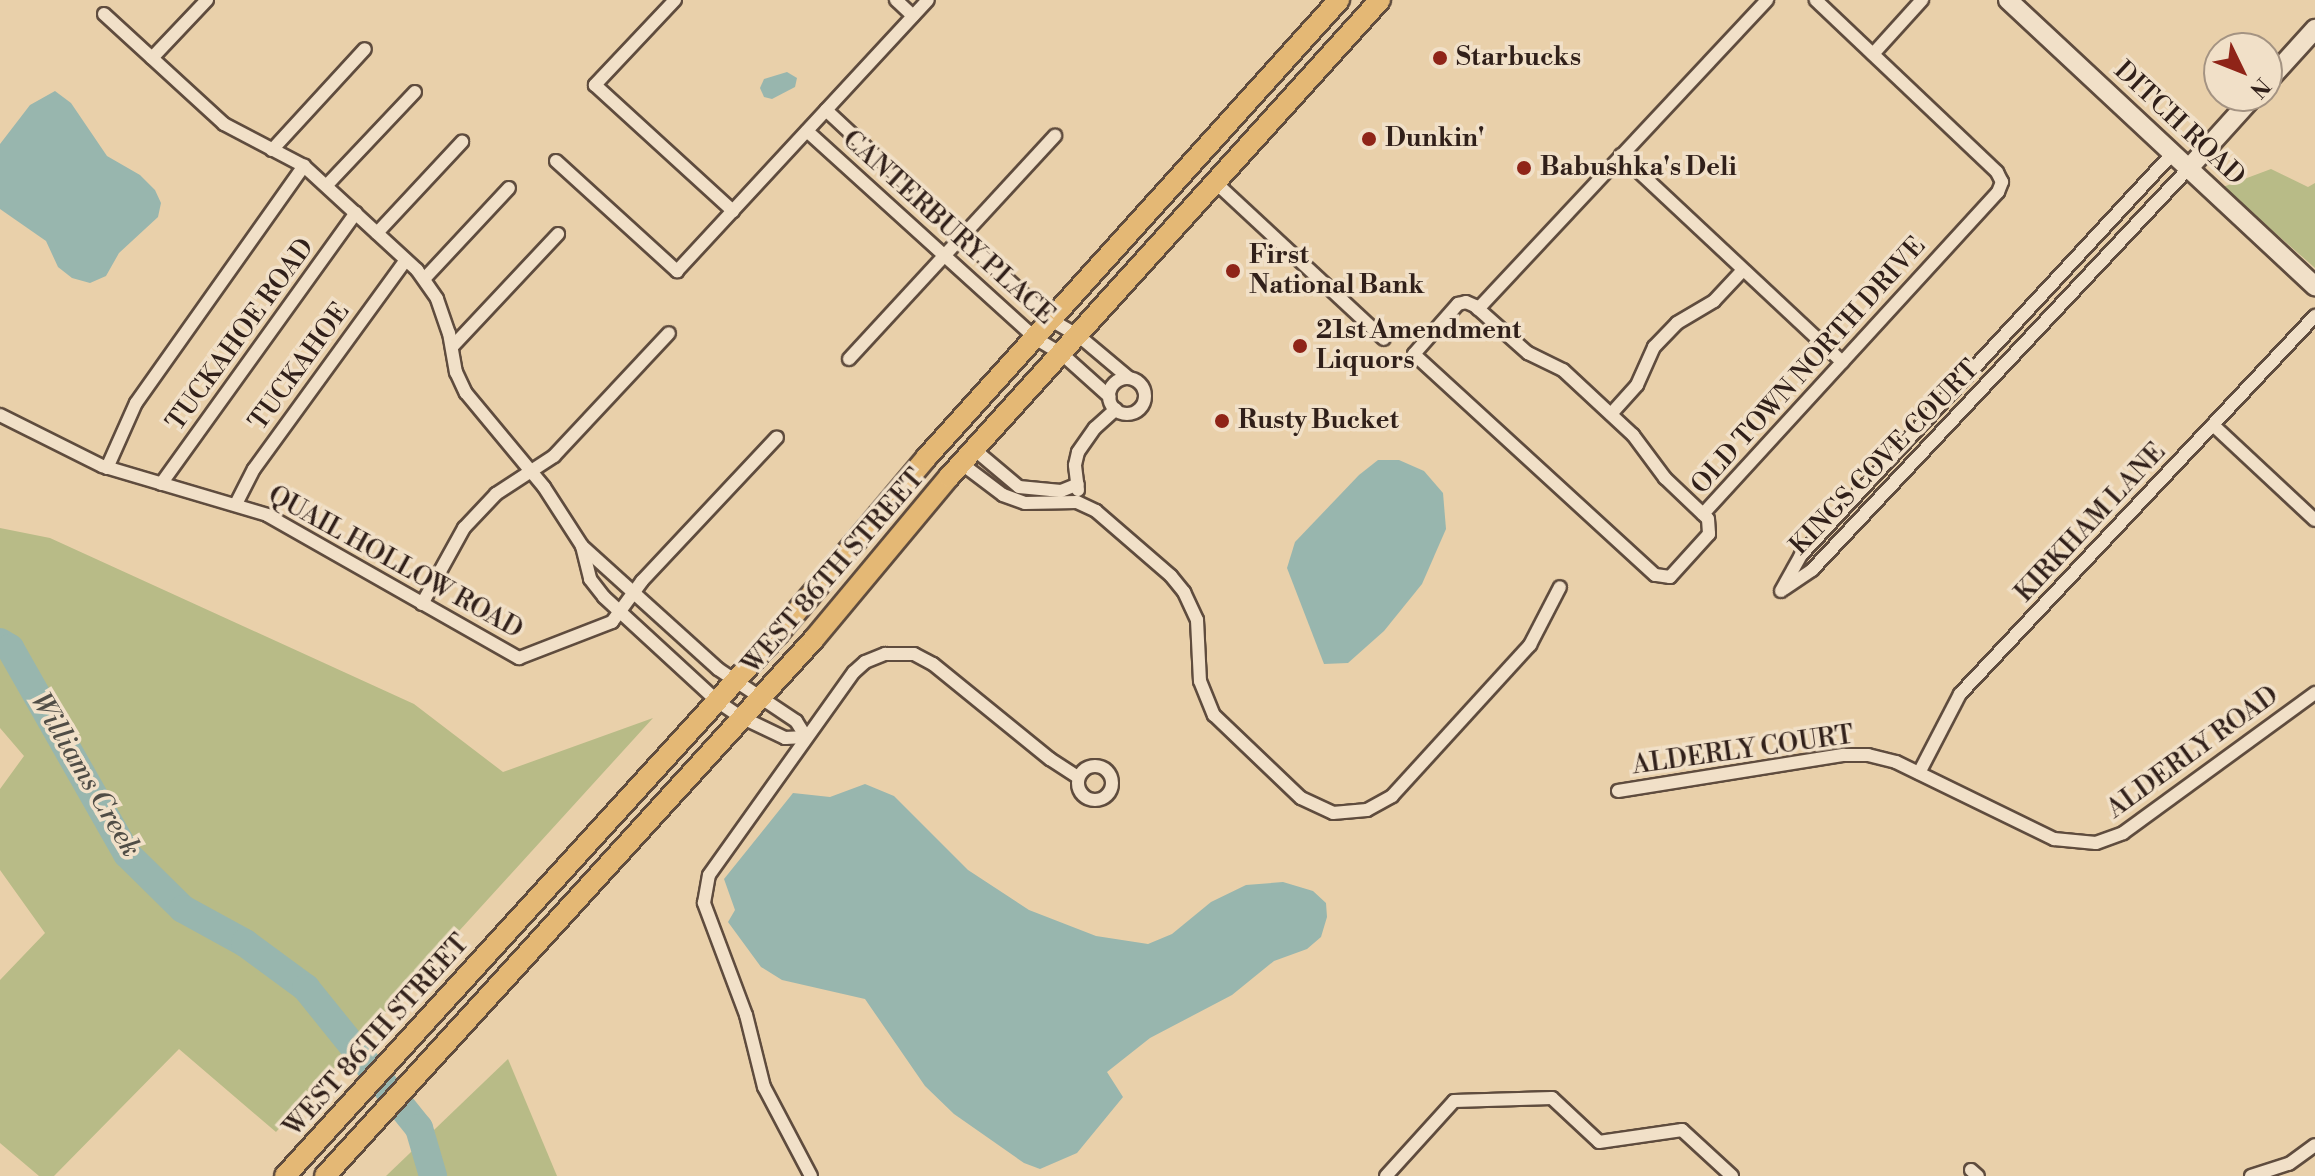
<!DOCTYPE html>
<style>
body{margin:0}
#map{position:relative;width:2315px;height:1176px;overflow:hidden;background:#e9d0aa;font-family:"Libre Bodoni",serif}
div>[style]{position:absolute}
.green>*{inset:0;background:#b8bb87}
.water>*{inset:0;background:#98b6ae}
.river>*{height:28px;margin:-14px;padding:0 14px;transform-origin:14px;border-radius:14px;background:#98b6ae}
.roads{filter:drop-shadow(2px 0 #5f4c3e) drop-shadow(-2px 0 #5f4c3e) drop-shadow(0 2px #5f4c3e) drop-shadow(0 -2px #5f4c3e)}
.street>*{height:12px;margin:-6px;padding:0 6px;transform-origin:6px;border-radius:6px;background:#f1e0c8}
.street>.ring{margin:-6px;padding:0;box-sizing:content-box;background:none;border:12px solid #f1e0c8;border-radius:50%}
.secondary>*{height:18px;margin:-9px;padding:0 9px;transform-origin:9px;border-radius:9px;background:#f1e0c8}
.primary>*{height:20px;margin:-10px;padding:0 10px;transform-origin:10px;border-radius:10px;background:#e4b875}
.dots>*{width:22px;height:22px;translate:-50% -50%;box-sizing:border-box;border:4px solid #f1e0c8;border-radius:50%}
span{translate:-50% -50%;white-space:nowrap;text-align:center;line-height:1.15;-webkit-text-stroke:7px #f1e0c8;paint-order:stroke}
.poi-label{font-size:26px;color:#31201a;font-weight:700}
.left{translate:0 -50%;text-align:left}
.street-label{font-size:26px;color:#31201a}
.water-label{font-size:28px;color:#504d46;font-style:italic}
.north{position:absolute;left:2203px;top:32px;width:80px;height:80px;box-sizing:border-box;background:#f1e0c8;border:2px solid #a49382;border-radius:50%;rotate:133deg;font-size:22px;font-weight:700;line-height:32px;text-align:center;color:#31201a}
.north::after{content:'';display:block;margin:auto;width:28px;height:36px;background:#8f2418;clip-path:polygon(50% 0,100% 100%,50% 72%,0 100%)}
</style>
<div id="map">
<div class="green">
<i style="clip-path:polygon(2271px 169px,2308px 187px,2315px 183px,2315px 268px,2223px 187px)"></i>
<i style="clip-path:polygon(0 528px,50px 538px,414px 704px,503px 772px,653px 718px,276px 1132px,179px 1049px,54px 1176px,39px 1176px,0 1143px,0 980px,45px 933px,0 870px,0 789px,24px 756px,0 728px)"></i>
<i style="clip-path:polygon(508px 1059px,557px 1176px,386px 1176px)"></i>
</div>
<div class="water">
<i style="clip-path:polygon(787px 72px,797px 78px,795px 87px,772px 99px,764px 97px,760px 88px,764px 79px)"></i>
<i style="clip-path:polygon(55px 91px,71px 103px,107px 156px,140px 175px,155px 190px,161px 203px,158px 217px,119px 253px,106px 276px,90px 283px,72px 278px,58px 267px,46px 241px,0 209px,0 144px,30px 105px)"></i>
<i style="clip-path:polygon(1378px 460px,1399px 460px,1424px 471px,1443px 493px,1446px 529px,1422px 584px,1384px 631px,1348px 663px,1324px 664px,1287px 568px,1295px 542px,1359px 475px)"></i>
<i style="clip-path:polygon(865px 784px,894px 796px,968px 870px,1029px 910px,1096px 936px,1148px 944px,1172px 934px,1211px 902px,1246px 885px,1283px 882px,1313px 891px,1326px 903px,1327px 917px,1321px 937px,1307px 949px,1274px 961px,1232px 995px,1150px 1038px,1107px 1072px,1123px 1097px,1077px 1153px,1040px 1169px,1024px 1163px,954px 1114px,925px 1086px,865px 999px,782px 980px,761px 967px,728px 922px,735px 910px,724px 879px,793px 793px,830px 797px)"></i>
</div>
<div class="river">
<i style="left:0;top:642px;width:12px;rotate:31deg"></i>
<i style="left:10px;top:648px;width:237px;rotate:60.4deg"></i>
<i style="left:127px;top:854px;width:78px;rotate:44.5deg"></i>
<i style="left:183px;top:909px;width:71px;rotate:28.7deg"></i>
<i style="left:245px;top:943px;width:76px;rotate:36.4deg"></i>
<i style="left:306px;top:988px;width:180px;rotate:51.1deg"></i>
<i style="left:419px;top:1128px;width:50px;rotate:73.7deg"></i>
</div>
<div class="roads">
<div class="street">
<i style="left:675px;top:0;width:117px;rotate:133.3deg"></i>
<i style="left:595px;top:85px;width:187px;rotate:42.4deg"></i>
<i style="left:896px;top:0;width:23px;rotate:43deg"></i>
<i style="left:104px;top:14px;width:163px;rotate:42.5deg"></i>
<i style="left:224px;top:124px;width:90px;rotate:27.7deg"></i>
<i style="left:304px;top:166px;width:154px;rotate:42.6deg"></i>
<i style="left:417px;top:270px;width:35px;rotate:55deg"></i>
<i style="left:437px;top:299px;width:36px;rotate:71deg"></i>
<i style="left:449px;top:333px;width:40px;rotate:80deg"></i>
<i style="left:456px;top:372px;width:23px;rotate:65deg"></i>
<i style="left:466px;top:393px;width:122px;rotate:50.3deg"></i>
<i style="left:544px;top:487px;width:70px;rotate:57.2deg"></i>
<i style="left:582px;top:546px;width:183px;rotate:42.1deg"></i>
<i style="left:718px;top:669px;width:94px;rotate:33.7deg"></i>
<i style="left:796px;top:721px;width:19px;rotate:58deg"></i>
<i style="left:1873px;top:54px;width:73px;rotate:-47.8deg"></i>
<i style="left:152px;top:58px;width:80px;rotate:-46.5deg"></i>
<i style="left:826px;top:110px;width:308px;rotate:43deg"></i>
<i style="left:1051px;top:320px;width:32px;rotate:30deg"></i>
<i style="left:1079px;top:336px;width:65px;rotate:40deg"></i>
<i style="left:807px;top:131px;width:308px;rotate:42.2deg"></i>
<i style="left:1035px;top:338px;width:31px;rotate:31deg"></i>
<i style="left:1062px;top:354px;width:64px;rotate:41.9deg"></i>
<i style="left:272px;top:150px;width:137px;rotate:-47.4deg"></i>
<i style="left:1621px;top:155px;width:303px;rotate:43.1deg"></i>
<i style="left:556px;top:161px;width:164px;rotate:42.3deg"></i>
<i style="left:677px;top:271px;width:369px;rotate:-47.2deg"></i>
<i style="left:1216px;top:183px;width:229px;rotate:42.9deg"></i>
<i style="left:327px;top:185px;width:128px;rotate:-46.6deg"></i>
<i style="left:377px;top:233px;width:125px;rotate:-47deg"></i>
<i style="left:425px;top:278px;width:123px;rotate:-47deg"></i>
<i style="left:1466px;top:302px;width:10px;rotate:24deg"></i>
<i style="left:1475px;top:306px;width:71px;rotate:41.6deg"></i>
<i style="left:1528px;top:353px;width:39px;rotate:26deg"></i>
<i style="left:1563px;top:370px;width:96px;rotate:42.9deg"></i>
<i style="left:1633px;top:435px;width:54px;rotate:53.3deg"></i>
<i style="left:1665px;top:478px;width:59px;rotate:43.6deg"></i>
<i style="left:1708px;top:519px;width:15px;rotate:86deg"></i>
<i style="left:1709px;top:534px;width:58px;rotate:132.2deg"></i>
<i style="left:1670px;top:577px;width:15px;rotate:-172deg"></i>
<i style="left:1655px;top:575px;width:327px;rotate:-137.5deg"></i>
<i style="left:1414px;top:354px;width:67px;rotate:-48.7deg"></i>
<i style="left:1458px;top:304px;width:8px;rotate:-14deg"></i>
<i style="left:1478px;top:309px;width:423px;rotate:-46.9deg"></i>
<i style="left:452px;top:347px;width:155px;rotate:-46.8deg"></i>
<i style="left:849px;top:359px;width:304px;rotate:-47.3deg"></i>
<i class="ring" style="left:1109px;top:378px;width:24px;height:24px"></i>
<i style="left:1611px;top:414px;width:39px;rotate:-48deg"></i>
<i style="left:1637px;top:385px;width:42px;rotate:-65.9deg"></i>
<i style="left:1654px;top:347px;width:33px;rotate:-46deg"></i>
<i style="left:1677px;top:323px;width:43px;rotate:-30.7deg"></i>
<i style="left:1714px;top:301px;width:42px;rotate:-46.9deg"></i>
<i style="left:0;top:415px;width:114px;rotate:26.6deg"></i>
<i style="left:102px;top:466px;width:172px;rotate:16.5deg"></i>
<i style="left:267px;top:515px;width:290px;rotate:29.6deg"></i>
<i style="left:519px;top:658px;width:100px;rotate:-21.2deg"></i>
<i style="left:612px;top:622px;width:51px;rotate:-53.8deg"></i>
<i style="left:642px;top:581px;width:197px;rotate:-46.8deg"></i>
<i style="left:2213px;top:425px;width:139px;rotate:43deg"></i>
<i style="left:975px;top:450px;width:57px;rotate:40.1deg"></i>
<i style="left:1019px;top:487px;width:42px;rotate:5.4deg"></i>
<i style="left:1061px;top:491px;width:18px;rotate:-22deg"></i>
<i style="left:962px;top:464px;width:51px;rotate:37.1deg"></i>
<i style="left:1003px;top:495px;width:23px;rotate:20deg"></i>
<i style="left:1025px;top:503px;width:52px;rotate:-1.1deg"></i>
<i style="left:1077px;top:502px;width:21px;rotate:25deg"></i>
<i style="left:1096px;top:511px;width:99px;rotate:40.9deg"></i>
<i style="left:1171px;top:576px;width:21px;rotate:51deg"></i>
<i style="left:1184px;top:592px;width:31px;rotate:65deg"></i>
<i style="left:1197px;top:620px;width:61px;rotate:87.2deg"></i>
<i style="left:1200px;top:681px;width:37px;rotate:68deg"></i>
<i style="left:1214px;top:715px;width:120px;rotate:43.7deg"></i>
<i style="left:1301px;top:798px;width:35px;rotate:25deg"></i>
<i style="left:1333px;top:813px;width:34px;rotate:-5deg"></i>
<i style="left:1367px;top:810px;width:29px;rotate:-29deg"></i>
<i style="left:1392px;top:796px;width:205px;rotate:-47.6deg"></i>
<i style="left:1530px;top:645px;width:65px;rotate:-62.7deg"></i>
<i style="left:107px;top:468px;width:71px;rotate:-66deg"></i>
<i style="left:136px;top:403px;width:291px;rotate:-54.7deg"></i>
<i style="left:161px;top:484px;width:334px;rotate:-54.3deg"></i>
<i style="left:1078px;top:490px;width:25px;rotate:-97deg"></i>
<i style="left:1075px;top:465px;width:13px;rotate:-77deg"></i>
<i style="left:1078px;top:452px;width:29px;rotate:-55deg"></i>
<i style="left:1095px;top:428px;width:28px;rotate:-42deg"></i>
<i style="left:236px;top:504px;width:39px;rotate:-63deg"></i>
<i style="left:254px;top:469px;width:258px;rotate:-54deg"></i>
<i style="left:1703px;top:514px;width:437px;rotate:-47.5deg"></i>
<i style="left:1998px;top:192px;width:11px;rotate:-68deg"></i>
<i style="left:2002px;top:182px;width:11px;rotate:-117deg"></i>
<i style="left:1997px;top:172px;width:250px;rotate:-136.5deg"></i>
<i style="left:582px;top:546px;width:34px;rotate:76deg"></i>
<i style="left:590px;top:579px;width:23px;rotate:52deg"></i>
<i style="left:604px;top:597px;width:154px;rotate:42.6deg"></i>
<i style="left:717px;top:701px;width:29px;rotate:34deg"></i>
<i style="left:741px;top:717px;width:49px;rotate:25.5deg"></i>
<i style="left:785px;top:738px;width:21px;rotate:-3deg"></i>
<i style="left:1784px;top:589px;width:34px;rotate:-34deg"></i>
<i style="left:1812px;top:570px;width:551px;rotate:-46.84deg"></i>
<i style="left:1781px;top:591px;width:41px;rotate:-60.9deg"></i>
<i style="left:1801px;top:555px;width:548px;rotate:-47.22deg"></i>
<i style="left:422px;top:604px;width:87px;rotate:-61.1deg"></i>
<i style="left:464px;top:528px;width:47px;rotate:-46.7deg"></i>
<i style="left:496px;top:494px;width:69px;rotate:-33.2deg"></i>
<i style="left:554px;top:456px;width:168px;rotate:-46.9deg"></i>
<i class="ring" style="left:1078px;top:766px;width:22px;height:22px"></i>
<i style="left:1919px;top:773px;width:89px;rotate:-62.6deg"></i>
<i style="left:1960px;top:694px;width:519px;rotate:-46.8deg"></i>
<i style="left:1618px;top:791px;width:229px;rotate:-9.1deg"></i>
<i style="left:1844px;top:755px;width:24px"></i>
<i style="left:1868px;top:755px;width:29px;rotate:14deg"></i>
<i style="left:1896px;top:762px;width:176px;rotate:26deg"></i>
<i style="left:2054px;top:839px;width:42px;rotate:5.4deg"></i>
<i style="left:2096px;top:843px;width:29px;rotate:-20deg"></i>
<i style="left:2123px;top:833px;width:238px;rotate:-36.1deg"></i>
<i style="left:1971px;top:1170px;width:9px;rotate:41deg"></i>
<i style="left:811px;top:1176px;width:101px;rotate:-117.8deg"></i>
<i style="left:764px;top:1087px;width:74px;rotate:-104deg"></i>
<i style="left:746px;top:1015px;width:120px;rotate:-110.6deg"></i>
<i style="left:704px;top:903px;width:28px;rotate:-80deg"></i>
<i style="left:709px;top:875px;width:249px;rotate:-54.5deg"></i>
<i style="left:854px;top:672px;width:15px;rotate:-42deg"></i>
<i style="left:865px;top:662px;width:22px;rotate:-22deg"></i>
<i style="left:885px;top:654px;width:29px"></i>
<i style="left:914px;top:654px;width:21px;rotate:28deg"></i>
<i style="left:933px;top:664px;width:151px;rotate:39.1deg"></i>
<i style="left:1050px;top:759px;width:33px;rotate:33deg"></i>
<i style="left:1386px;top:1176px;width:101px;rotate:-47.8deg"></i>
<i style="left:1454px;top:1101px;width:98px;rotate:-1.8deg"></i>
<i style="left:1552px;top:1098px;width:64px;rotate:43.1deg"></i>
<i style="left:1599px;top:1142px;width:84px;rotate:-8.2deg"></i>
<i style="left:1682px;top:1130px;width:68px;rotate:42.6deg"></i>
<i style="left:2251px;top:1176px;width:40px;rotate:-18deg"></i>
<i style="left:2289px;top:1164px;width:32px;rotate:-36deg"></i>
</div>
<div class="secondary">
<i style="left:2008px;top:0;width:420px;rotate:43deg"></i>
<i style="left:2267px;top:82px;width:72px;rotate:-47.8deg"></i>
<i style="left:2189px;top:168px;width:97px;rotate:-47.9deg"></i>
</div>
<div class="primary">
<i style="left:285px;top:1176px;width:733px;rotate:-47.71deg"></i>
<i style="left:778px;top:634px;width:230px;rotate:-49.9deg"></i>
<i style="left:926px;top:458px;width:617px;rotate:-47.96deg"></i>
<i style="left:325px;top:1176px;width:726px;rotate:-47.68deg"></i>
<i style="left:814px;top:639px;width:211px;rotate:-50.2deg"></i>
<i style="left:949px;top:477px;width:643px;rotate:-47.9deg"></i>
</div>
</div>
<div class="dots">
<i style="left:1440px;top:58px;background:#8f2418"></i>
<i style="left:1369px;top:139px;background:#8f2418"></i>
<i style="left:1524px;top:168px;background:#8f2418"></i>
<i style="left:1233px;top:271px;background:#8f2418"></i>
<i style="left:1300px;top:346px;background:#8f2418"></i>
<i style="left:1222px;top:421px;background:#8f2418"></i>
</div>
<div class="poi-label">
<span class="left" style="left:1456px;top:58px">Starbucks</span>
<span class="left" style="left:1385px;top:139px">Dunkin'</span>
<span class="left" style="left:1540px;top:168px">Babushka's Deli</span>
<span class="left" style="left:1249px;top:271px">First<br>National Bank</span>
<span class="left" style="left:1316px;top:346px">21st Amendment<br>Liquors</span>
<span class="left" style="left:1238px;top:421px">Rusty Bucket</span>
</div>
<div class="street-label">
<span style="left:2179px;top:124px;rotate:43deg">DITCH ROAD</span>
<span style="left:948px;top:228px;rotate:42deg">CANTERBURY PLACE</span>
<span style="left:241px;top:335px;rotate:-54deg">TUCKAHOE ROAD</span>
<span style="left:1809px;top:366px;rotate:-48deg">OLD TOWN NORTH DRIVE</span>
<span style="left:300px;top:367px;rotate:-54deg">TUCKAHOE</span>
<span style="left:1885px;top:458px;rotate:-46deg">KINGS COVE COURT</span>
<span style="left:2091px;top:523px;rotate:-47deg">KIRKHAM LANE</span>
<span style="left:395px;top:563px;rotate:29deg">QUAIL HOLLOW ROAD</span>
<span style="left:834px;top:572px;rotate:-49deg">WEST 86TH STREET</span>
<span style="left:1743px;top:751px;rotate:-8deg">ALDERLY COURT</span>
<span style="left:2193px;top:753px;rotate:-36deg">ALDERLY ROAD</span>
<span style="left:377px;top:1036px;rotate:-48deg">WEST 86TH STREET</span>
</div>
<div class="water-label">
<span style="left:85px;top:775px;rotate:59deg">Williams Creek</span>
</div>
<div class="north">N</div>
</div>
